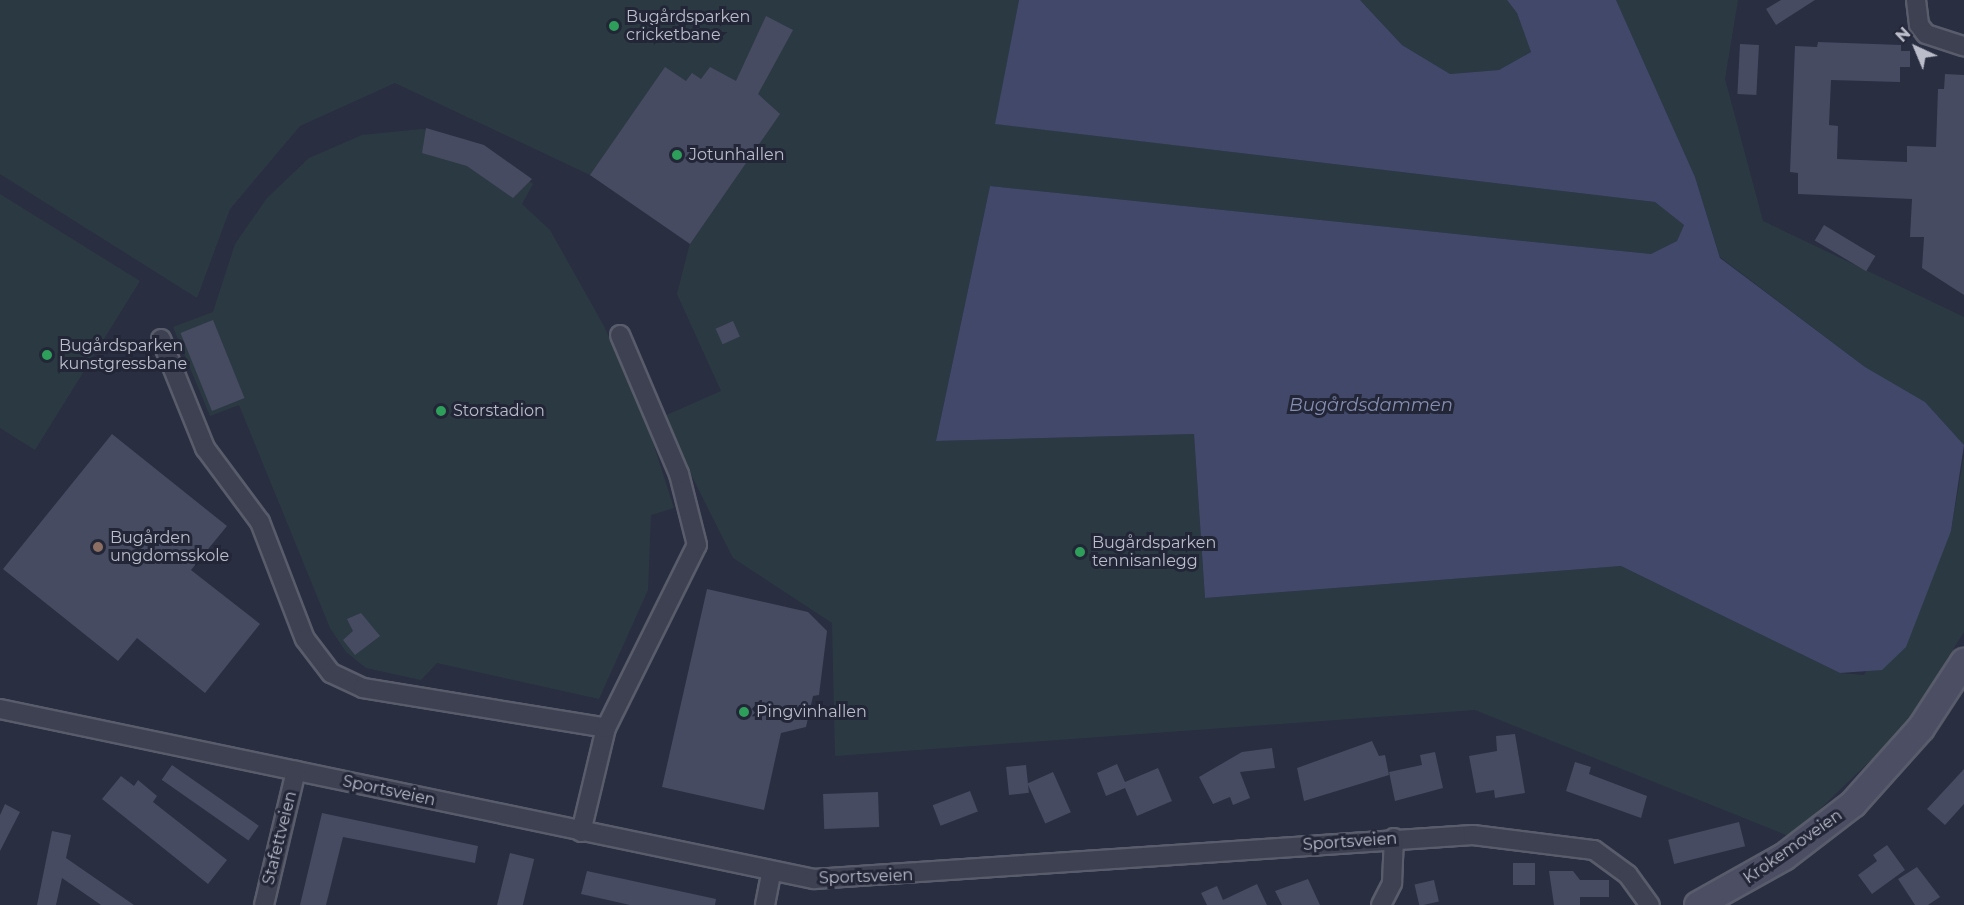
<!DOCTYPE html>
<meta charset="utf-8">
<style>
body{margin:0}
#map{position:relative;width:1964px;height:905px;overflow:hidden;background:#292e41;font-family:Montserrat,sans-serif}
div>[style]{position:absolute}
.green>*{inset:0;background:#2b3a42}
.water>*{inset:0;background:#414869}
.building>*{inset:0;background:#464b61;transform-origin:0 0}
.roads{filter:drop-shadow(2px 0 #595c6b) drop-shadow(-2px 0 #595c6b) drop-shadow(0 2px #595c6b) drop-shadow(0 -2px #595c6b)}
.street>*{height:18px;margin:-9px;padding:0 9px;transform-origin:9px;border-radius:9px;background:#3e4151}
.secondary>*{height:26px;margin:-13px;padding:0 13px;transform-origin:13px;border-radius:13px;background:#4c4f64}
.dots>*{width:16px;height:16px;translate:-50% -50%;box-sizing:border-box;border:3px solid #222637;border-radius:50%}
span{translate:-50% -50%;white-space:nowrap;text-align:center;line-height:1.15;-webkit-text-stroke:6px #222637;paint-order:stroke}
.poi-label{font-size:16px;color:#bbbdcb}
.left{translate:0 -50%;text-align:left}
.street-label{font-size:16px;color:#bbbdcb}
.water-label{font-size:18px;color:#858db0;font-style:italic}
.north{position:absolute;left:1886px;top:18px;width:60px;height:60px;-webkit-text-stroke:4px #222637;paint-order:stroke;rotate:316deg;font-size:16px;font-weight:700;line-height:24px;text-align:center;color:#bbbdcb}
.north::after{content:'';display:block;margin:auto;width:21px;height:27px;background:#bbbdcb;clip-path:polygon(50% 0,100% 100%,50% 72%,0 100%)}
</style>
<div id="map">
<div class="green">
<i style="clip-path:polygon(0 0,1019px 0,996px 124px,1655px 202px,1684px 225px,1677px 241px,1651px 254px,990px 186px,936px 441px,1194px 434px,1205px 598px,1621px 566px,1840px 673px,1864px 675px,1951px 531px,1964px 455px,1964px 632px,1903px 729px,1791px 837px,1475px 710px,835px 756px,832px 623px,733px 558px,662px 417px,721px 391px,677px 294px,690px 243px,590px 175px,395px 83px,300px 126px,230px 209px,197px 298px,0 174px)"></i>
<i style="clip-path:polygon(1360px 0,1507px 0,1517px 13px,1531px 52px,1499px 70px,1450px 74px,1402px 45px)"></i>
<i style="clip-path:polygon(1616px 0,1738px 0,1725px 79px,1763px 221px,1964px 317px,1964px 445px,1925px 402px,1865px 367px,1720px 257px,1695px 177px)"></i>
<i style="clip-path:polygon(422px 129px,465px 139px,501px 157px,533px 184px,522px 204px,550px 230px,604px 326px,646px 421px,674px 508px,651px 515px,648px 590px,599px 699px,437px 663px,421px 680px,366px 668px,346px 652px,330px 628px,239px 405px,210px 416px,173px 327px,213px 312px,235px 244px,267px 198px,309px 158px,362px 135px)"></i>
<i style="clip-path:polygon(0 194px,140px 281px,35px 450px,0 428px)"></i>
</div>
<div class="water">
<i style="clip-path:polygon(1019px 0,1360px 0,1402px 45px,1450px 74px,1499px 70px,1531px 52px,1517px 13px,1507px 0,1616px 0,1695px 177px,1720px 258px,1865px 367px,1925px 402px,1964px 445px,1951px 531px,1906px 647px,1882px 670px,1840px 673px,1621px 566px,1205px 598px,1194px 434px,936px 441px,990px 186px,1651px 254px,1677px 241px,1684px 225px,1655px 202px,995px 124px)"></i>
</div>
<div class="building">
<i style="clip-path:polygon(1781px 0,1815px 0,1776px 25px,1766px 9px)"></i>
<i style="clip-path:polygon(766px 16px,793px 30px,758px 94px,780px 114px,690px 244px,590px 175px,665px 67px,686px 81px,692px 73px,701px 79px,710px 67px,736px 81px)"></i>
<i style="clip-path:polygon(1818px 42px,1901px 45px,1901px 51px,1910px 51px,1910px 67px,1900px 67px,1900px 82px,1831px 80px,1829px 125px,1838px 126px,1837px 159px,1907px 162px,1907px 146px,1936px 147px,1938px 89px,1944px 89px,1945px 74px,1964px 75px,1964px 295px,1922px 268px,1924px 237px,1910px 237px,1912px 199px,1798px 194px,1798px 173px,1790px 172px,1795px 46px,1817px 47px)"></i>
<i style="left:1740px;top:44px;width:19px;height:50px;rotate:3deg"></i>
<i style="clip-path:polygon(426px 128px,484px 145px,532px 179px,513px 198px,467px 166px,422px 153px)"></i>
<i style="left:1824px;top:225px;width:60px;height:18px;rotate:31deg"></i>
<i style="left:213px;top:320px;width:84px;height:35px;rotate:68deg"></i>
<i style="left:733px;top:321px;width:17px;height:19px;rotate:66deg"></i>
<i style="clip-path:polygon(112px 434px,227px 526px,191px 570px,260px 624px,205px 693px,137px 638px,118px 661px,3px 569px)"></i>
<i style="clip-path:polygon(707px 589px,808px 612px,827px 631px,819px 695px,813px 696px,806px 727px,781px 733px,764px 810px,662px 787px)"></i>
<i style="clip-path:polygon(361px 613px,380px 636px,355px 655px,343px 640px,353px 631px,347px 619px)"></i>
<i style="clip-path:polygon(1515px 734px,1525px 793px,1495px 798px,1494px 790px,1476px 793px,1469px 756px,1497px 751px,1496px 736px)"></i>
<i style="clip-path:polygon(1372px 741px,1379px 756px,1385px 755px,1389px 775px,1304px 801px,1297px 768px)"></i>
<i style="clip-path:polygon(1272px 748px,1275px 768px,1240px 772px,1250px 798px,1233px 805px,1230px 797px,1213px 804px,1199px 777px,1242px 752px)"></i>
<i style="clip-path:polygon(1435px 752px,1443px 788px,1395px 801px,1389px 772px,1422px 765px,1420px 755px)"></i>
<i style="clip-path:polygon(1575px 762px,1591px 767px,1589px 774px,1647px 796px,1641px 818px,1566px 791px)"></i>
<i style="clip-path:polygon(1117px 764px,1125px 782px,1158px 768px,1172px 801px,1137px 816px,1125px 788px,1106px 796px,1097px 773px)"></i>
<i style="left:172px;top:765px;width:106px;height:18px;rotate:35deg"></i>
<i style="left:1026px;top:765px;width:28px;height:20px;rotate:84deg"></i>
<i style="clip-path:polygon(1964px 769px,1964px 804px,1945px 825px,1927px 809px)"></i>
<i style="left:1053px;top:772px;width:44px;height:28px;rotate:66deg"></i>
<i style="clip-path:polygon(121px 776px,134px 786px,138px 780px,157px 796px,153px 802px,227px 860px,208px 884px,102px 799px)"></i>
<i style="left:970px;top:791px;width:22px;height:40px;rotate:69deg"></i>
<i style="left:878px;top:792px;width:35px;height:55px;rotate:88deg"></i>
<i style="clip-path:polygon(5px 804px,20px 812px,0 851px,0 815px)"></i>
<i style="clip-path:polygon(322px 813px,478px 846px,475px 863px,343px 837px,326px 905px,300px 905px)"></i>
<i style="left:1739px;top:822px;width:25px;height:73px;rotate:76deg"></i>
<i style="clip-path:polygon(52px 831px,71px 835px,66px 858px,134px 905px,101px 905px,62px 878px,56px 905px,37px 905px)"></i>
<i style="clip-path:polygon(1887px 845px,1905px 870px,1872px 894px,1858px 875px,1877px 861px,1873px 855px)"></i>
<i style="left:510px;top:853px;width:25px;height:54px;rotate:14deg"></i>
<i style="left:1513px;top:863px;width:22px;height:22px"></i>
<i style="clip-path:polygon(1917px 867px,1940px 897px,1928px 905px,1915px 905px,1898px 879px)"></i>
<i style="clip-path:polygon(587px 871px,716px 899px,715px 905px,630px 905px,581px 894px)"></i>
<i style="clip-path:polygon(1549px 871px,1573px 871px,1580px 880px,1609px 880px,1609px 897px,1580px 897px,1580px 905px,1554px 905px)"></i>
<i style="clip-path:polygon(1308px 879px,1320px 905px,1282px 905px,1275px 891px)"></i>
<i style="left:1434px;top:880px;width:22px;height:20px;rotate:77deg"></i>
<i style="clip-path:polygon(1257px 884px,1267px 905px,1207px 905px,1201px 893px,1217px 886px,1223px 900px)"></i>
</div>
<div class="roads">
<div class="street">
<i style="left:1916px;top:0;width:25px;rotate:83deg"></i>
<i style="left:1919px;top:25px;width:11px;rotate:52deg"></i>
<i style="left:1926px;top:34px;width:40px;rotate:18deg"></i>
<i style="left:161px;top:339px;width:118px;rotate:68deg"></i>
<i style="left:205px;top:448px;width:92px;rotate:53.4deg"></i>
<i style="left:260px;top:522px;width:125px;rotate:69deg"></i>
<i style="left:305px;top:639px;width:43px;rotate:52.6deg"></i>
<i style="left:331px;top:673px;width:35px;rotate:25deg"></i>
<i style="left:363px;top:688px;width:246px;rotate:9.3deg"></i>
<i style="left:0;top:709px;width:832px;rotate:11.8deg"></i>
<i style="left:814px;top:879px;width:660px;rotate:-3.82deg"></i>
<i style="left:1473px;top:835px;width:122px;rotate:7.1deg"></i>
<i style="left:1594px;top:850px;width:42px;rotate:36.3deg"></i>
<i style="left:1628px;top:875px;width:37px;rotate:54deg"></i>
<i style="left:581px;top:832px;width:107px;rotate:-76.5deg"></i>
<i style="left:606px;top:728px;width:204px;rotate:-63.6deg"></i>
<i style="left:697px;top:545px;width:73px;rotate:-104.2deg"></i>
<i style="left:679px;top:474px;width:151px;rotate:-113deg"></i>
<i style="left:264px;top:905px;width:138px;rotate:-76.6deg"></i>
<i style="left:765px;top:905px;width:32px;rotate:-79deg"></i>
<i style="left:1381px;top:905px;width:25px;rotate:-63deg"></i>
<i style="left:1392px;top:883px;width:45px;rotate:-87.5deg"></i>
</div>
<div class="secondary">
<i style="left:1698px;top:905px;width:98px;rotate:-29.2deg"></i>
<i style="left:1784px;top:857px;width:87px;rotate:-37.5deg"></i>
<i style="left:1853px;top:804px;width:102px;rotate:-48.2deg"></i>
<i style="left:1921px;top:728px;width:79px;rotate:-56.9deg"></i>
</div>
</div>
<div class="dots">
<i style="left:614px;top:26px;background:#2e9e5b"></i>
<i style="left:677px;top:155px;background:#2e9e5b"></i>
<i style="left:47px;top:355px;background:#2e9e5b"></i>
<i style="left:441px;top:411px;background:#2e9e5b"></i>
<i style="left:98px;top:547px;background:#8d6e63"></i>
<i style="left:1080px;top:552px;background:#2e9e5b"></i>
<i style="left:744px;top:712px;background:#2e9e5b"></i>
</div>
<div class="poi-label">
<span class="left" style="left:626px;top:26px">Bugårdsparken<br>cricketbane</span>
<span class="left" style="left:689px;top:155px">Jotunhallen</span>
<span class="left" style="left:59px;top:355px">Bugårdsparken<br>kunstgressbane</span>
<span class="left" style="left:453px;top:411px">Storstadion</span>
<span class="left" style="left:110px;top:547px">Bugården<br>ungdomsskole</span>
<span class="left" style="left:1092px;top:552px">Bugårdsparken<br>tennisanlegg</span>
<span class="left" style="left:756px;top:712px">Pingvinhallen</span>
</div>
<div class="street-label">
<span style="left:389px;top:791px;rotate:12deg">Sportsveien</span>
<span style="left:280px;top:838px;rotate:-76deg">Stafettveien</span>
<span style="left:1350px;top:842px;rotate:-4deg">Sportsveien</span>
<span style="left:1793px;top:847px;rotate:-35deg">Krokemoveien</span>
<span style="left:866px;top:877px;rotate:-2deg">Sportsveien</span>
</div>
<div class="water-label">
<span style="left:1371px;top:405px">Bugårdsdammen</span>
</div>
<div class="north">N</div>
</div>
